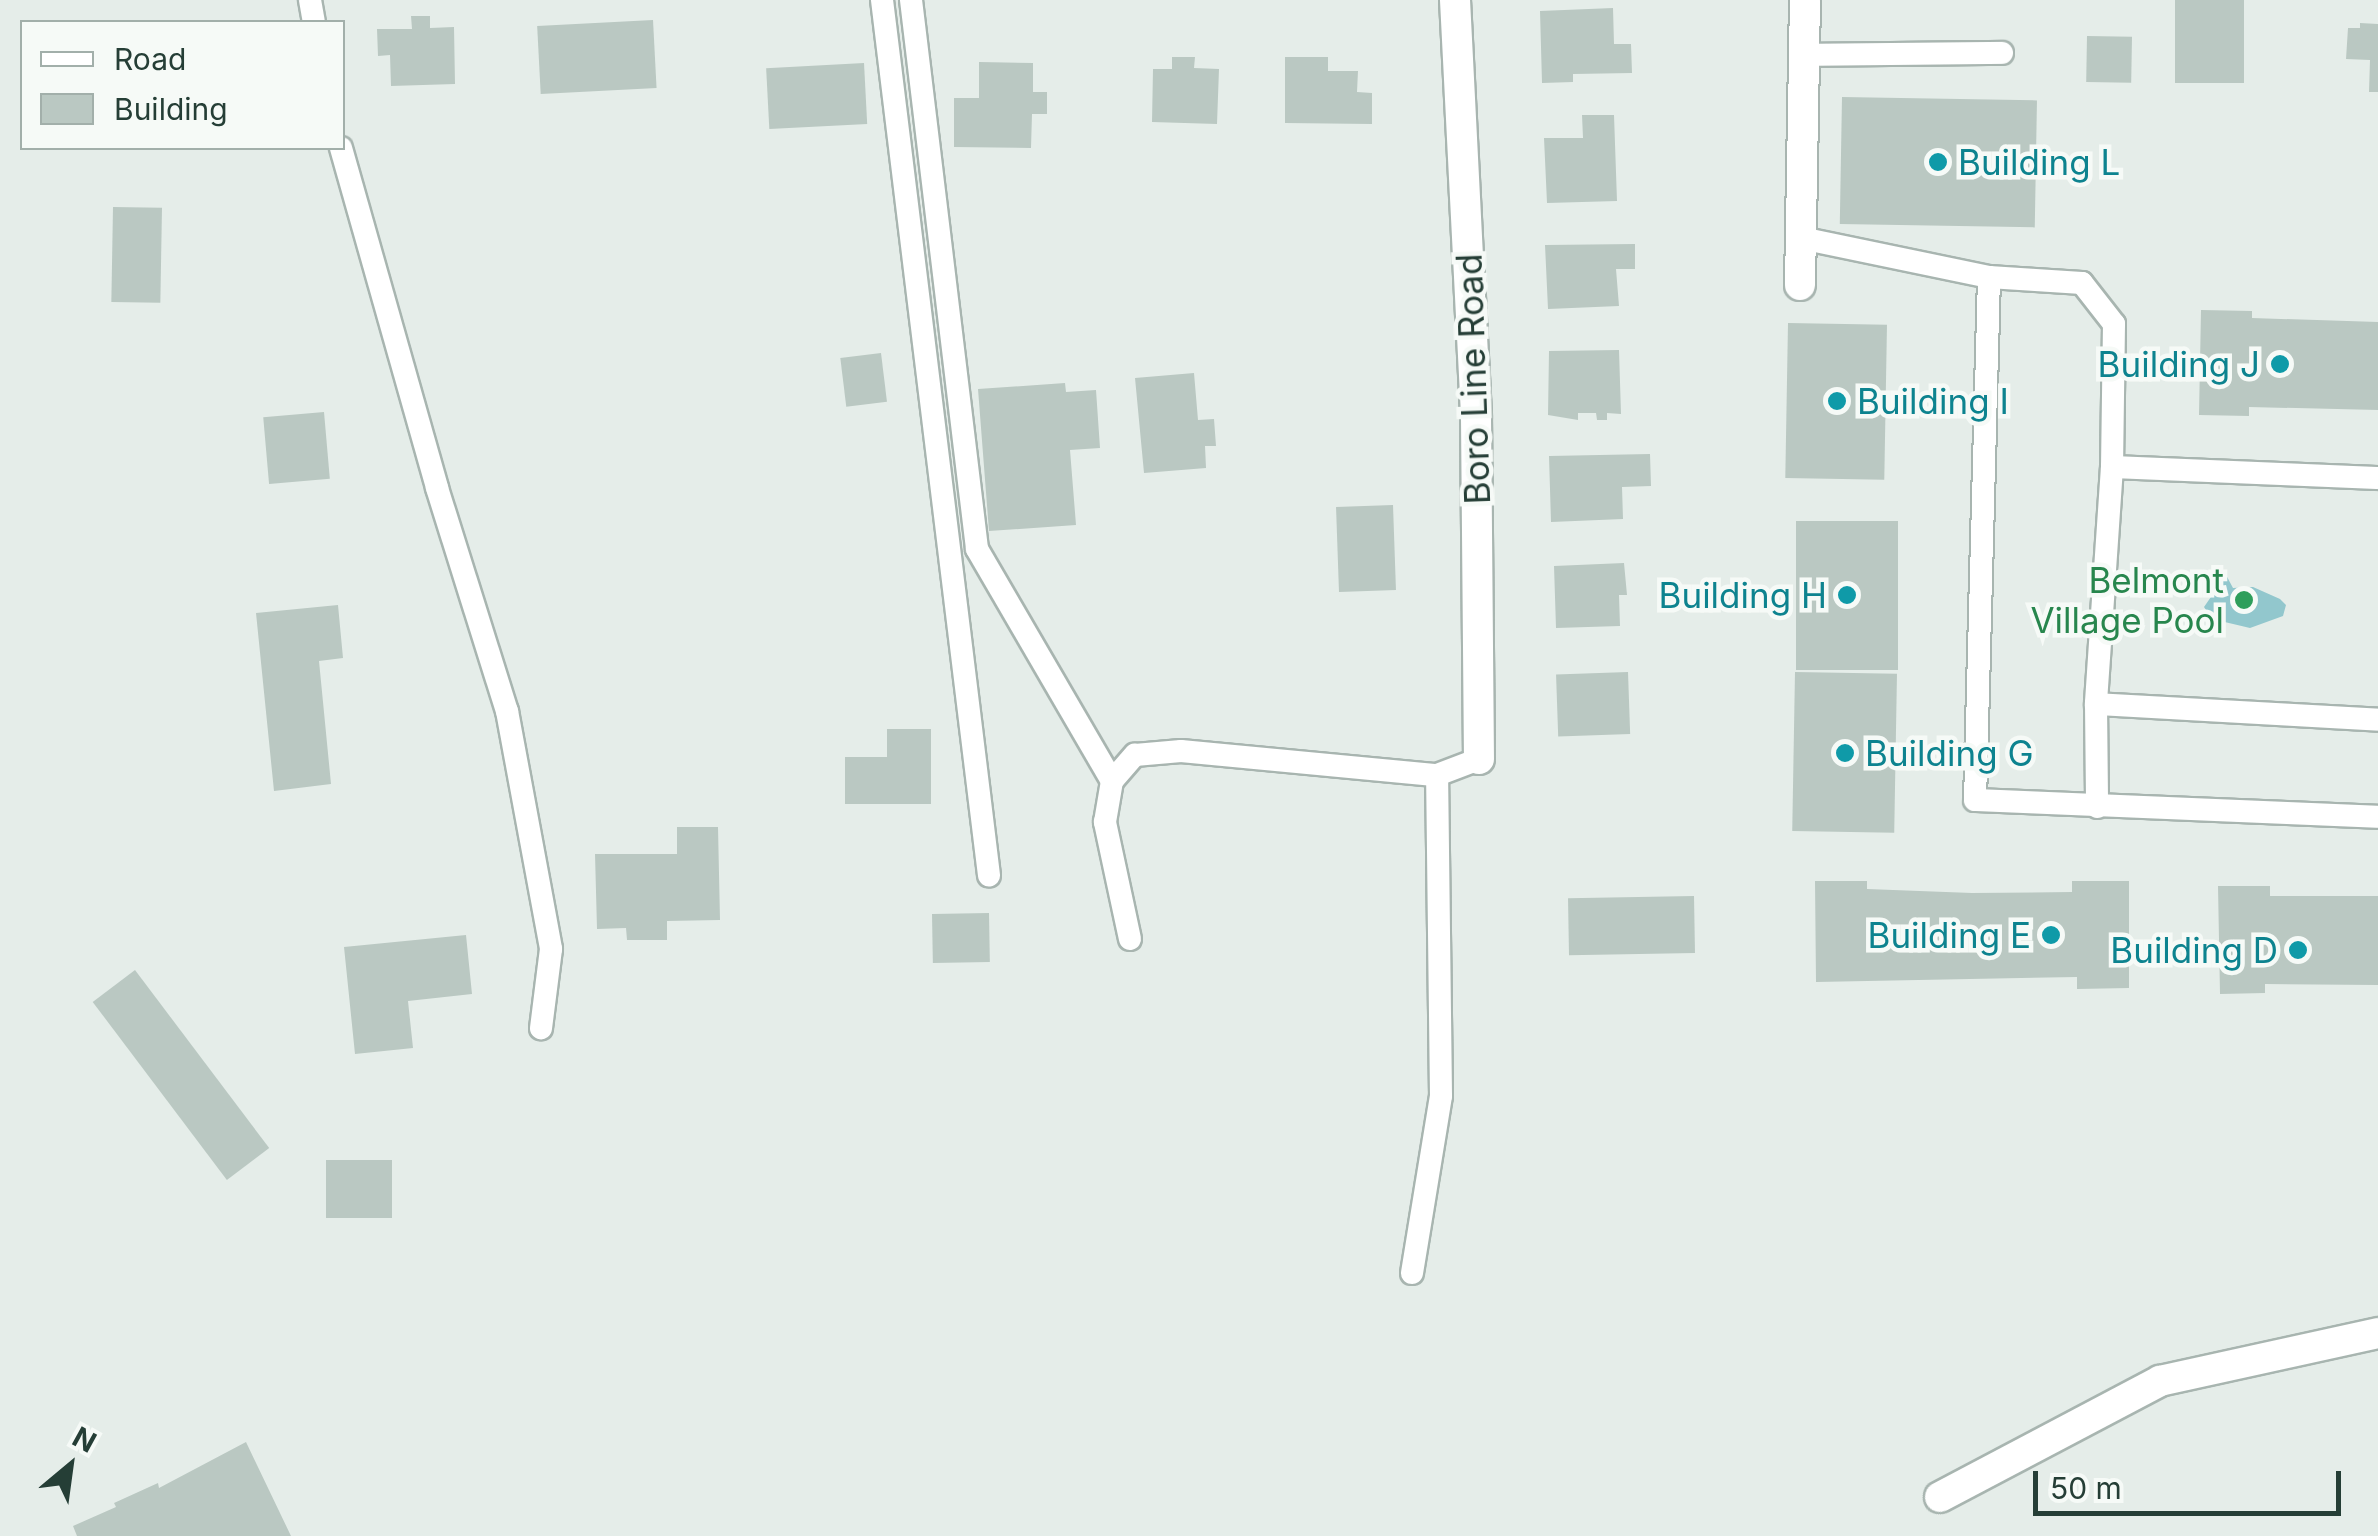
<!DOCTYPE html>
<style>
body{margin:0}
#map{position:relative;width:2378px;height:1536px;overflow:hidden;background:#e5ede9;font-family:Inter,sans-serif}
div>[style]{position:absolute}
.water>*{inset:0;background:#92c7cd}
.building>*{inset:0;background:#bac8c2;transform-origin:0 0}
.roads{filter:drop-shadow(2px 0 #a8b5b0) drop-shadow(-2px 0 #a8b5b0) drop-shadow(0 2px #a8b5b0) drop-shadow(0 -2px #a8b5b0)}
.lane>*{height:22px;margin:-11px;padding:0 11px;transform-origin:11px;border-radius:11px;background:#fff}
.street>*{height:30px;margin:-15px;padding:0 15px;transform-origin:15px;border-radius:15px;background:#fff}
.dots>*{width:28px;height:28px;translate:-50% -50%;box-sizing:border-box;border:5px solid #f6faf7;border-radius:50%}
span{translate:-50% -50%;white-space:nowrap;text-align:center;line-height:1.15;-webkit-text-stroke:9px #f6faf7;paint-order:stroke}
.culture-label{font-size:35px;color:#0d838f}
.left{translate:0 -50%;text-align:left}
.right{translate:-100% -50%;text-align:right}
.street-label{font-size:35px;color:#253e36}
.leisure-label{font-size:35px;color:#27864d}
.legend{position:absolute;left:20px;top:20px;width:325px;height:130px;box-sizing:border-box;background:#f6faf7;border:2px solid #a2afaa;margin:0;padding:12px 18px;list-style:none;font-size:30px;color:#253e36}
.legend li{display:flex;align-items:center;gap:20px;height:50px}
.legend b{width:50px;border:2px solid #a2afaa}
.north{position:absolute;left:20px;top:1416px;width:100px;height:100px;-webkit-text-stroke:8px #f6faf7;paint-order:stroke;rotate:29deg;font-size:28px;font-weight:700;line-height:40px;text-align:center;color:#253e36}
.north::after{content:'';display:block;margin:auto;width:35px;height:45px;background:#253e36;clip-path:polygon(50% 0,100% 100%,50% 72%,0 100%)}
.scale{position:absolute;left:2033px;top:1471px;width:308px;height:45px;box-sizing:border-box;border:5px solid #253e36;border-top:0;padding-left:12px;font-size:30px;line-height:35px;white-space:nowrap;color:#253e36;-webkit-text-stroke:8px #f6faf7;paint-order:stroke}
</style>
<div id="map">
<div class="water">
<i style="clip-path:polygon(2217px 570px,2225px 573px,2233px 588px,2253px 587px,2280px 599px,2286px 605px,2283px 616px,2250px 628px,2212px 619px,2204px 607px,2213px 594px,2211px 575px)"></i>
</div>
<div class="building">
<i style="left:2175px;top:0;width:69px;height:83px"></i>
<i style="clip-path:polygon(1613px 8px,1614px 44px,1631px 44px,1632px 73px,1573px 74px,1573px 82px,1542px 83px,1540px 11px)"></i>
<i style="clip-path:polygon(411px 16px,430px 16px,430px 28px,454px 27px,455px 84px,391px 86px,390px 55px,378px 56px,377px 29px,412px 29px)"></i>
<i style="left:653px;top:20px;width:68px;height:116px;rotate:87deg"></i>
<i style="clip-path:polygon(2360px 23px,2378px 24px,2378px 92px,2369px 92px,2370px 60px,2346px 59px,2348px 28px,2360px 28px)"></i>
<i style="left:2087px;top:36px;width:45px;height:46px;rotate:1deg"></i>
<i style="clip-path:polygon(1172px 57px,1195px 57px,1194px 68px,1219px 69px,1217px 124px,1152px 122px,1153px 69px,1172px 69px)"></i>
<i style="clip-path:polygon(1285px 57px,1328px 57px,1328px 71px,1358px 71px,1357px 92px,1372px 93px,1372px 124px,1285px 123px)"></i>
<i style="clip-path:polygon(979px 62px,1033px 63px,1033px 92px,1047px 92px,1047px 114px,1032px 114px,1031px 148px,954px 147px,954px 98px,979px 98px)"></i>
<i style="left:864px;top:63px;width:61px;height:98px;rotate:87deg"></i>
<i style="left:1842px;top:97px;width:195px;height:127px;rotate:1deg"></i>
<i style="clip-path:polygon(1582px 115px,1614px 115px,1617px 201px,1547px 203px,1544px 138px,1583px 138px)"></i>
<i style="left:113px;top:207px;width:49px;height:95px;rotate:1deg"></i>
<i style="clip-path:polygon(1635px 244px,1635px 269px,1616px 269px,1619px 306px,1548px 309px,1545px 245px)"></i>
<i style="clip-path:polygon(2201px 310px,2252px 311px,2252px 318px,2378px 322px,2378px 410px,2249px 407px,2249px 416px,2199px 415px)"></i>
<i style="left:1788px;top:323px;width:99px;height:155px;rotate:1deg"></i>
<i style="clip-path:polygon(1619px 350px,1621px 414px,1607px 413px,1607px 420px,1597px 420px,1596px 413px,1578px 413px,1578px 420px,1548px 415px,1549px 351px)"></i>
<i style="left:881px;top:353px;width:49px;height:41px;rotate:83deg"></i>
<i style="clip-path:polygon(1194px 373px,1198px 420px,1214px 419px,1216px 446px,1205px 446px,1206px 468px,1144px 473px,1135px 378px)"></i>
<i style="clip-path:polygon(1065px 383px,1066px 392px,1096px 390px,1100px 448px,1070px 450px,1076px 525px,989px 531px,978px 389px)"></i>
<i style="left:324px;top:412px;width:67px;height:61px;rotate:85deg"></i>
<i style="clip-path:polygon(1650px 454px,1651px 486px,1622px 487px,1623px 519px,1551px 522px,1549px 456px)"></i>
<i style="left:1393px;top:505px;width:85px;height:57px;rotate:88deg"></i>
<i style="left:1796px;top:521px;width:102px;height:149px"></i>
<i style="clip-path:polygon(1624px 563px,1627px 595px,1619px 595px,1620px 626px,1556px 628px,1554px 566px)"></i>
<i style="clip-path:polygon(338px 605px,343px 658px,319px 661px,331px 784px,274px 791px,256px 613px)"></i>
<i style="left:1628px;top:672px;width:62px;height:72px;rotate:88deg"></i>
<i style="left:1795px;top:672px;width:102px;height:159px;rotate:1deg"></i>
<i style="clip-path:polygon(887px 729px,931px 729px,931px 804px,845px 804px,845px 757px,887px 757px)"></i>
<i style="clip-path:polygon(677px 827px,718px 827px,720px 920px,667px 921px,667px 940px,627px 940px,626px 928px,597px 929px,595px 854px,677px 854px)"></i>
<i style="clip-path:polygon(1815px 881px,1867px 881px,1867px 889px,1972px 893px,2072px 892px,2072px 881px,2129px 881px,2129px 988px,2077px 989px,2077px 977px,1816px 982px)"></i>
<i style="clip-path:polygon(2218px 886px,2270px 886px,2270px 896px,2378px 896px,2378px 985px,2265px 984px,2265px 993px,2220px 994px)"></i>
<i style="left:1694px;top:896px;width:57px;height:126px;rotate:89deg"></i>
<i style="left:989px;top:913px;width:49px;height:57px;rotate:89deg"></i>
<i style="clip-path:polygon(466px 935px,472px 994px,408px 1001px,413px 1048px,355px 1054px,344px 947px)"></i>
<i style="left:135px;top:970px;width:223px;height:53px;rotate:53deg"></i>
<i style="left:326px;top:1160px;width:66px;height:58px"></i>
<i style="clip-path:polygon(246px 1442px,291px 1536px,77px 1536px,73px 1526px,116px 1507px,114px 1503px,158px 1483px,159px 1488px)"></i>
</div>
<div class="roads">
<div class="lane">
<i style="left:310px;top:0;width:22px;rotate:80deg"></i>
<i style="left:882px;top:0;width:882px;rotate:83.03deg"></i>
<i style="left:911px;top:0;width:553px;rotate:83.14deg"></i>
<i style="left:977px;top:549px;width:268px;rotate:59.8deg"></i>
<i style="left:1804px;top:55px;width:198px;rotate:-0.6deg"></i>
<i style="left:341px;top:148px;width:353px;rotate:74.2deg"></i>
<i style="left:437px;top:488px;width:234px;rotate:72.6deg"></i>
<i style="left:507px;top:711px;width:242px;rotate:79.5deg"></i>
<i style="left:551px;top:949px;width:80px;rotate:97.2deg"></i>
<i style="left:1801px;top:238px;width:192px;rotate:11.7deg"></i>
<i style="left:1989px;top:277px;width:93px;rotate:3.7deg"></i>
<i style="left:2082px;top:283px;width:52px;rotate:52deg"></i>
<i style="left:2114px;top:324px;width:143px;rotate:90.8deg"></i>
<i style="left:2112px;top:467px;width:238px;rotate:93.9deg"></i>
<i style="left:2096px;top:704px;width:103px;rotate:89.4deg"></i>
<i style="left:1989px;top:277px;width:523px;rotate:91.53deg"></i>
<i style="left:1975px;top:800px;width:403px;rotate:2.4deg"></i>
<i style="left:2112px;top:467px;width:266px;rotate:2.4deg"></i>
<i style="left:2096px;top:704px;width:282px;rotate:3.2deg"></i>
<i style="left:1130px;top:939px;width:120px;rotate:-102.1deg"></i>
<i style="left:1105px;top:822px;width:42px;rotate:-80.3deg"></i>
<i style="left:1112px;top:781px;width:35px;rotate:-49deg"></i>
<i style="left:1135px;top:755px;width:46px;rotate:-5deg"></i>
<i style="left:1181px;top:751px;width:257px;rotate:5.4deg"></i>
<i style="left:1437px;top:775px;width:45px;rotate:-20.9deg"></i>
<i style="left:1412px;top:1273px;width:179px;rotate:-80.7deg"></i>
<i style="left:1441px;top:1096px;width:321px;rotate:-90.7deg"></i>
</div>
<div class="street">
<i style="left:1455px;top:0;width:418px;rotate:87.1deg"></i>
<i style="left:1476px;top:417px;width:342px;rotate:89.5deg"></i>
<i style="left:1800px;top:285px;width:285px;rotate:-89deg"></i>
<i style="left:1940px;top:1497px;width:249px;rotate:-27.8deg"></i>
<i style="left:2160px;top:1381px;width:223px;rotate:-12.4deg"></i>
</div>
</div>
<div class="dots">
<i style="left:1938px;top:162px;background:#0f9aa8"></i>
<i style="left:2280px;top:364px;background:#0f9aa8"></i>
<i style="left:1837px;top:401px;background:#0f9aa8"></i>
<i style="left:1847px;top:595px;background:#0f9aa8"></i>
<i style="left:2244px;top:600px;background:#2e9e5b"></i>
<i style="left:1845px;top:753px;background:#0f9aa8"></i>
<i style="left:2051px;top:935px;background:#0f9aa8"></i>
<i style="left:2298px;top:950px;background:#0f9aa8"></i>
</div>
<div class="culture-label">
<span class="left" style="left:1958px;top:162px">Building L</span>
<span class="right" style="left:2260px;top:364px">Building J</span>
<span class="left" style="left:1857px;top:401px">Building I</span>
<span class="right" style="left:1827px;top:595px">Building H</span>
<span class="left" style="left:1865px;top:753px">Building G</span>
<span class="right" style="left:2031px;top:935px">Building E</span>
<span class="right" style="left:2278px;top:950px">Building D</span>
</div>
<div class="street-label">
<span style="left:1473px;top:379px;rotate:-92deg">Boro Line Road</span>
</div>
<div class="leisure-label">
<span class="right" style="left:2224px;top:600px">Belmont<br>Village Pool</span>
</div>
<ul class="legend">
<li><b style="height:12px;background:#fff"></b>Road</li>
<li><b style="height:28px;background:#bac8c2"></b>Building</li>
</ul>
<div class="north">N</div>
<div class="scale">50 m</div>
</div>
